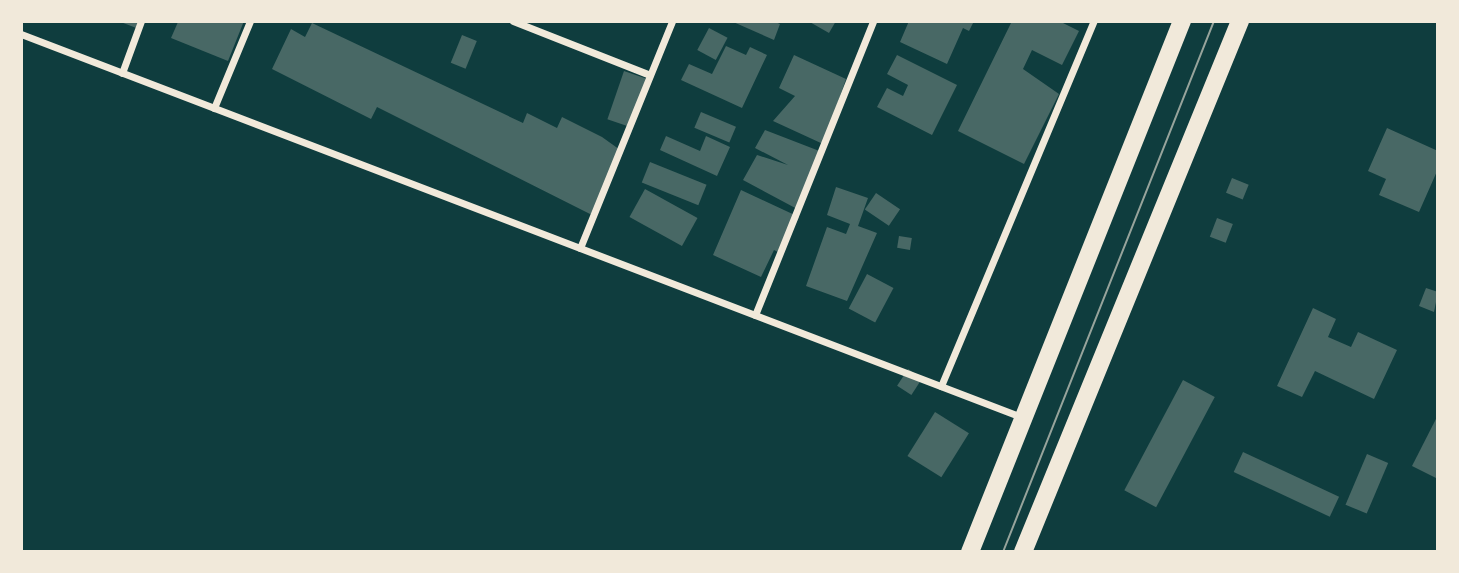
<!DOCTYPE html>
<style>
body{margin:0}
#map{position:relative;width:1459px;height:573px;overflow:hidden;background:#0f3d3e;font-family:"Noto Sans",sans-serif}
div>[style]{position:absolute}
.building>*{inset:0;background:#486865;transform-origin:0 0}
.minor>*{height:7px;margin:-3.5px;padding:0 3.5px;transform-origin:3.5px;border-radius:3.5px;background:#f1e9da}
.primary>*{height:18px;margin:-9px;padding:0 9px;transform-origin:9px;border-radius:9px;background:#f1e9da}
.tram>*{height:2px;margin:-1px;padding:0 1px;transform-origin:1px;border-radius:1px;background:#97a49c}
span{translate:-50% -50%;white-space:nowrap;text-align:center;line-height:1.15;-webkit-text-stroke:6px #f1e9da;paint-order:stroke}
.frame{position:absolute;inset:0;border:23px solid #f1e9da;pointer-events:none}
</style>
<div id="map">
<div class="building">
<i style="clip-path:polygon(118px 21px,142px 21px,139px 29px)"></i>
<i style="clip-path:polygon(187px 21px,244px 21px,228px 61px,171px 38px,178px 22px)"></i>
<i style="clip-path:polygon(731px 21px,773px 21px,780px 24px,774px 40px)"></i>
<i style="clip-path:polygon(808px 21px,836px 21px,829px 33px)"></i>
<i style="clip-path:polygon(909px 21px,974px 21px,969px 31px,963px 28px,947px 64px,900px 42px)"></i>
<i style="clip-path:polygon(1012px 21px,1059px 21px,1079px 31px,1062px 65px,1032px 50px,1023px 69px,1059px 94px,1024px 164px,958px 131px)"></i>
<i style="clip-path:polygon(312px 23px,523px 123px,527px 113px,557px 128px,562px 117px,602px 137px,623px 152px,592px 215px,377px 107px,371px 119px,272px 69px,291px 29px,305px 37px)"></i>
<i style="left:709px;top:28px;width:21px;height:25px;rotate:28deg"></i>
<i style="left:462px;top:35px;width:16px;height:30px;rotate:22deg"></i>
<i style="clip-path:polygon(726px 46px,746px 55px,750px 47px,767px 55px,742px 108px,681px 80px,689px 64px,712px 74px)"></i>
<i style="clip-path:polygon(794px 55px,846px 79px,823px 144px,773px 121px,795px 96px,779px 88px)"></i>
<i style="clip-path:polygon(897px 55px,957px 85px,932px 135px,877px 107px,887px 88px,903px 96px,908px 85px,887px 74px)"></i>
<i style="left:624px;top:71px;width:24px;height:51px;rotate:19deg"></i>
<i style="left:701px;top:112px;width:38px;height:17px;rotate:23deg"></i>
<i style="clip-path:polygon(1387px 128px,1438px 151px,1438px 169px,1419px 212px,1379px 195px,1386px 179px,1368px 171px)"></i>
<i style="clip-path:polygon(765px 130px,822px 152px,799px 210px,743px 180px,757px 155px,788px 165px,755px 148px)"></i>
<i style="clip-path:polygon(666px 136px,700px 151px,706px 136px,730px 147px,717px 176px,660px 150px)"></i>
<i style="left:650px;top:162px;width:61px;height:22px;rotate:22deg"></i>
<i style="left:1232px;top:178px;width:18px;height:16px;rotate:22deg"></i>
<i style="clip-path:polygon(836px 187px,868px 198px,858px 226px,877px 233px,847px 301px,806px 286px,827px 227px,846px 234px,850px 224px,827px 215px)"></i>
<i style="left:645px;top:189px;width:60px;height:32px;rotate:29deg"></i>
<i style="clip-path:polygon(741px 190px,799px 217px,782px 254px,774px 250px,761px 277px,713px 255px)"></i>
<i style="left:876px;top:193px;width:29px;height:20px;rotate:34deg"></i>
<i style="left:1217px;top:218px;width:17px;height:20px;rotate:21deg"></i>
<i style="left:899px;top:236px;width:13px;height:12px;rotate:9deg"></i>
<i style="left:867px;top:274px;width:30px;height:39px;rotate:28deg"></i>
<i style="clip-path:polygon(1426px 288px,1438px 292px,1434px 312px,1419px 306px)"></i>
<i style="clip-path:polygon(1313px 308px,1336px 319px,1328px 337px,1351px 347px,1358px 332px,1397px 350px,1374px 399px,1315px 371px,1302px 397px,1277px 386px)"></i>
<i style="left:908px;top:369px;width:17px;height:20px;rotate:33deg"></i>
<i style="left:1183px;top:380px;width:36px;height:125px;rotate:28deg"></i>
<i style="left:935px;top:412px;width:40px;height:52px;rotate:32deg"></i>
<i style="clip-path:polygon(1438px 415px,1438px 479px,1412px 466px)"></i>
<i style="left:1243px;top:452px;width:106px;height:22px;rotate:25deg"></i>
<i style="left:1367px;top:454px;width:23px;height:55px;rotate:23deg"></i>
</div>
<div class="minor">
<i style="left:513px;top:21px;width:147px;rotate:21.5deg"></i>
<i style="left:21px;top:34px;width:1074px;rotate:20.95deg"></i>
<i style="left:122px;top:73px;width:55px;rotate:-69.9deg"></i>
<i style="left:214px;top:108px;width:94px;rotate:-67.5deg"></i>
<i style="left:580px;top:248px;width:245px;rotate:-67.9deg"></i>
<i style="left:755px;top:315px;width:317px;rotate:-68.1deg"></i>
<i style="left:941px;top:386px;width:396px;rotate:-67.3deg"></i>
</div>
<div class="primary">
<i style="left:970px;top:552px;width:572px;rotate:-68.24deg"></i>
<i style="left:1023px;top:552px;width:574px;rotate:-67.77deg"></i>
</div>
<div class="tram">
<i style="left:1003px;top:552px;width:571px;rotate:-68.33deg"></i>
</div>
<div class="frame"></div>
</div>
